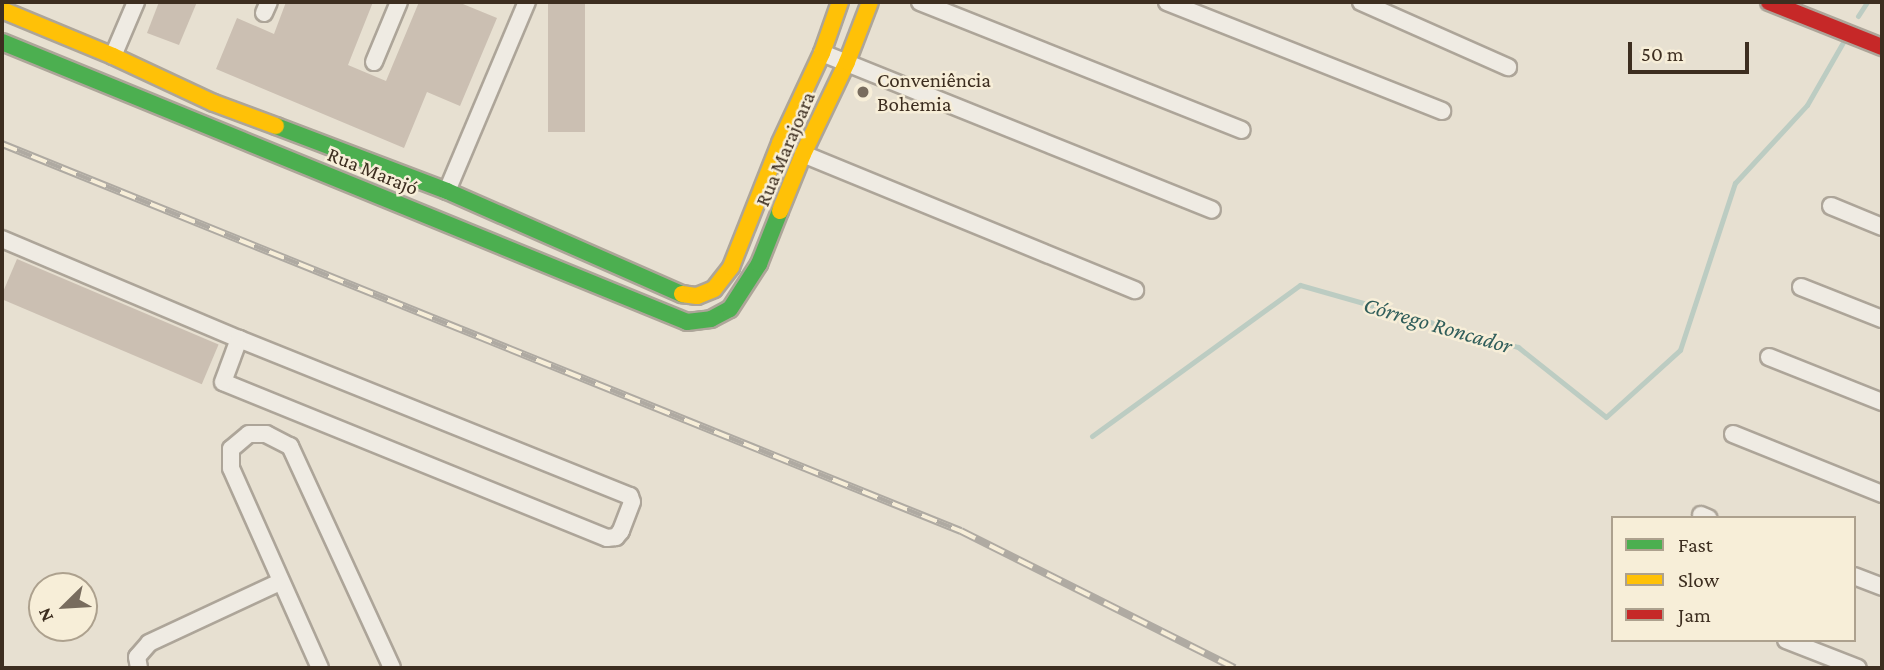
<!DOCTYPE html>
<meta charset="utf-8">
<style>
body{margin:0}
#map{position:relative;width:1884px;height:670px;overflow:hidden;background:#e7e0d1;font-family:"Crimson Pro",serif}
div>[style]{position:absolute}
.stream>*{height:5px;margin:-2.5px;padding:0 2.5px;transform-origin:2.5px;border-radius:2.5px;background:#bcccc2}
.building>*{inset:0;background:#cbbfb2;transform-origin:0 0}
.roads{filter:drop-shadow(2px 0 #ada599) drop-shadow(-2px 0 #ada599) drop-shadow(0 2px #ada599) drop-shadow(0 -2px #ada599)}
.street>*{height:16px;margin:-8px;padding:0 8px;transform-origin:8px;border-radius:8px;background:#efebe3}
.fast>*{height:16px;margin:-8px;padding:0 8px;transform-origin:8px;border-radius:8px;background:#4caf50}
.slow>*{height:16px;margin:-8px;padding:0 8px;transform-origin:8px;border-radius:8px;background:#ffc107}
.jam>*{height:16px;margin:-8px;padding:0 8px;transform-origin:8px;border-radius:8px;background:#c62828}
.rail>*{height:8px;margin-top:-4px;transform-origin:0;background:repeating-linear-gradient(90deg,#f7eed8 0 16px,#afaaa2 0 32px);box-sizing:border-box;border-block:2px solid #afaaa2}
.dots>*{width:19px;height:19px;translate:-50% -50%;box-sizing:border-box;border:4px solid #f7eed8;border-radius:50%}
span{translate:-50% -50%;white-space:nowrap;text-align:center;line-height:1.15;-webkit-text-stroke:5px #f7eed8;paint-order:stroke}
.poi-label{font-size:21px;color:#3d2e20}
.left{translate:0 -50%;text-align:left}
.street-label{font-size:21px;color:#3d2e20}
.water-label{font-size:23px;color:#2f5d5a;font-style:italic}
.frame{position:absolute;inset:0;border:4px solid #3d2e20;pointer-events:none}
.legend{position:absolute;left:1611px;top:516px;width:245px;height:126px;box-sizing:border-box;background:#f7eed8;border:2px solid #ada18e;margin:0;padding:9px 12px;list-style:none;font-size:21px;color:#3d2e20}
.legend li{display:flex;align-items:center;gap:14px;height:35px}
.legend b{width:35px;border:2px solid #ada18e}
.north{position:absolute;left:28px;top:572px;width:70px;height:70px;box-sizing:border-box;background:#f7eed8;border:2px solid #ada18e;border-radius:50%;rotate:246deg;font-size:19px;font-weight:700;line-height:28px;text-align:center;color:#3d2e20}
.north::after{content:'';display:block;margin:auto;width:24px;height:32px;background:#786c5e;clip-path:polygon(50% 0,100% 100%,50% 72%,0 100%)}
.scale{position:absolute;left:1628px;top:42px;width:121px;height:32px;box-sizing:border-box;border:4px solid #3d2e20;border-top:0;padding-left:9px;font-size:21px;line-height:24px;white-space:nowrap;color:#3d2e20;-webkit-text-stroke:5px #f7eed8;paint-order:stroke}
</style>
<div id="map">
<div class="stream">
<i style="left:1858px;top:16px;width:17px;rotate:-57deg"></i>
<i style="left:1092px;top:436px;width:257px;rotate:-36deg"></i>
<i style="left:1300px;top:285px;width:227px;rotate:15.9deg"></i>
<i style="left:1518px;top:347px;width:112px;rotate:38.5deg"></i>
<i style="left:1606px;top:417px;width:100px;rotate:-42.2deg"></i>
<i style="left:1680px;top:350px;width:176px;rotate:-71.8deg"></i>
<i style="left:1735px;top:183px;width:106px;rotate:-47.3deg"></i>
<i style="left:1807px;top:105px;width:76px;rotate:-60.1deg"></i>
</div>
<div class="building">
<i style="clip-path:polygon(159px 2px,197px 2px,179px 45px,147px 33px)"></i>
<i style="clip-path:polygon(286px 2px,373px 2px,348px 65px,386px 81px,419px 2px,458px 2px,497px 18px,460px 106px,427px 92px,404px 148px,216px 69px,237px 18px,274px 34px)"></i>
<i style="left:548px;top:2px;width:37px;height:130px"></i>
<i style="left:17px;top:259px;width:219px;height:43px;rotate:23deg"></i>
</div>
<div class="roads">
<div class="street">
<i style="left:920px;top:2px;width:346px;rotate:21.7deg"></i>
<i style="left:1167px;top:2px;width:296px;rotate:21.6deg"></i>
<i style="left:1361px;top:2px;width:161px;rotate:23.9deg"></i>
<i style="left:264px;top:13px;width:12px;rotate:-66deg"></i>
<i style="left:822px;top:53px;width:420px;rotate:21.9deg"></i>
<i style="left:113px;top:56px;width:59px;rotate:-66.9deg"></i>
<i style="left:374px;top:62px;width:65px;rotate:-67.4deg"></i>
<i style="left:803px;top:154px;width:359px;rotate:22.3deg"></i>
<i style="left:447px;top:191px;width:205px;rotate:-67.1deg"></i>
<i style="left:1831px;top:206px;width:55px;rotate:22.4deg"></i>
<i style="left:2px;top:239px;width:257px;rotate:22.9deg"></i>
<i style="left:239px;top:339px;width:421px;rotate:21.9deg"></i>
<i style="left:630px;top:496px;width:6px;rotate:72deg"></i>
<i style="left:632px;top:502px;width:31px;rotate:111deg"></i>
<i style="left:621px;top:531px;width:8px;rotate:130deg"></i>
<i style="left:616px;top:537px;width:9px;rotate:174deg"></i>
<i style="left:607px;top:538px;width:414px;rotate:-157.9deg"></i>
<i style="left:223px;top:382px;width:46px;rotate:-69.6deg"></i>
<i style="left:1801px;top:287px;width:87px;rotate:21.6deg"></i>
<i style="left:1769px;top:357px;width:122px;rotate:21.7deg"></i>
<i style="left:1733px;top:434px;width:161px;rotate:21.9deg"></i>
<i style="left:1701px;top:515px;width:8px;rotate:23deg"></i>
<i style="left:1854px;top:576px;width:30px;rotate:21deg"></i>
<i style="left:1786px;top:640px;width:77px;rotate:21.3deg"></i>
<i style="left:139px;top:668px;width:11px;rotate:-100deg"></i>
<i style="left:137px;top:657px;width:18px;rotate:-49deg"></i>
<i style="left:149px;top:643px;width:145px;rotate:-25deg"></i>
<i style="left:320px;top:668px;width:219px;rotate:-114deg"></i>
<i style="left:231px;top:468px;width:19px;rotate:-90deg"></i>
<i style="left:231px;top:449px;width:23px;rotate:-40deg"></i>
<i style="left:249px;top:434px;width:17px"></i>
<i style="left:266px;top:434px;width:27px;rotate:27deg"></i>
<i style="left:290px;top:446px;width:244px;rotate:65.3deg"></i>
</div>
<div class="fast">
<i style="left:2px;top:42px;width:740px;rotate:22.23deg"></i>
<i style="left:687px;top:322px;width:24px;rotate:-7deg"></i>
<i style="left:711px;top:319px;width:21px;rotate:-28deg"></i>
<i style="left:730px;top:309px;width:54px;rotate:-57.2deg"></i>
<i style="left:759px;top:264px;width:57px;rotate:-68.4deg"></i>
<i style="left:276px;top:126px;width:183px;rotate:20.8deg"></i>
<i style="left:447px;top:191px;width:257px;rotate:23.7deg"></i>
</div>
<div class="slow">
<i style="left:2px;top:10px;width:120px;rotate:22.5deg"></i>
<i style="left:113px;top:56px;width:111px;rotate:25deg"></i>
<i style="left:214px;top:103px;width:66px;rotate:20.4deg"></i>
<i style="left:780px;top:211px;width:61px;rotate:-68deg"></i>
<i style="left:803px;top:154px;width:102px;rotate:-64.4deg"></i>
<i style="left:847px;top:62px;width:64px;rotate:-69deg"></i>
<i style="left:682px;top:294px;width:15px;rotate:8deg"></i>
<i style="left:697px;top:296px;width:18px;rotate:-22deg"></i>
<i style="left:714px;top:289px;width:28px;rotate:-52deg"></i>
<i style="left:731px;top:267px;width:133px;rotate:-68.4deg"></i>
<i style="left:780px;top:143px;width:99px;rotate:-65deg"></i>
<i style="left:822px;top:53px;width:54px;rotate:-70.6deg"></i>
</div>
<div class="jam">
<i style="left:1769px;top:2px;width:122px;rotate:21.7deg"></i>
</div>
</div>
<div class="rail">
<i style="left:2px;top:144px;width:1034px;rotate:21.98deg"></i>
<i style="left:961px;top:531px;width:306px;rotate:26.6deg"></i>
</div>
<div class="dots">
<i style="left:863px;top:92px;background:#786c5e"></i>
</div>
<div class="poi-label">
<span class="left" style="left:877px;top:92px">Conveniência<br>Bohemia</span>
</div>
<div class="street-label">
<span style="left:785px;top:149px;rotate:-67deg">Rua Marajoara</span>
<span style="left:373px;top:171px;rotate:22deg">Rua Marajó</span>
</div>
<div class="water-label">
<span style="left:1438px;top:325px;rotate:16deg">Córrego Roncador</span>
</div>
<div class="frame"></div>
<ul class="legend">
<li><b style="height:9px;background:#4caf50"></b>Fast</li>
<li><b style="height:9px;background:#ffc107"></b>Slow</li>
<li><b style="height:9px;background:#c62828"></b>Jam</li>
</ul>
<div class="north">N</div>
<div class="scale">50 m</div>
</div>
